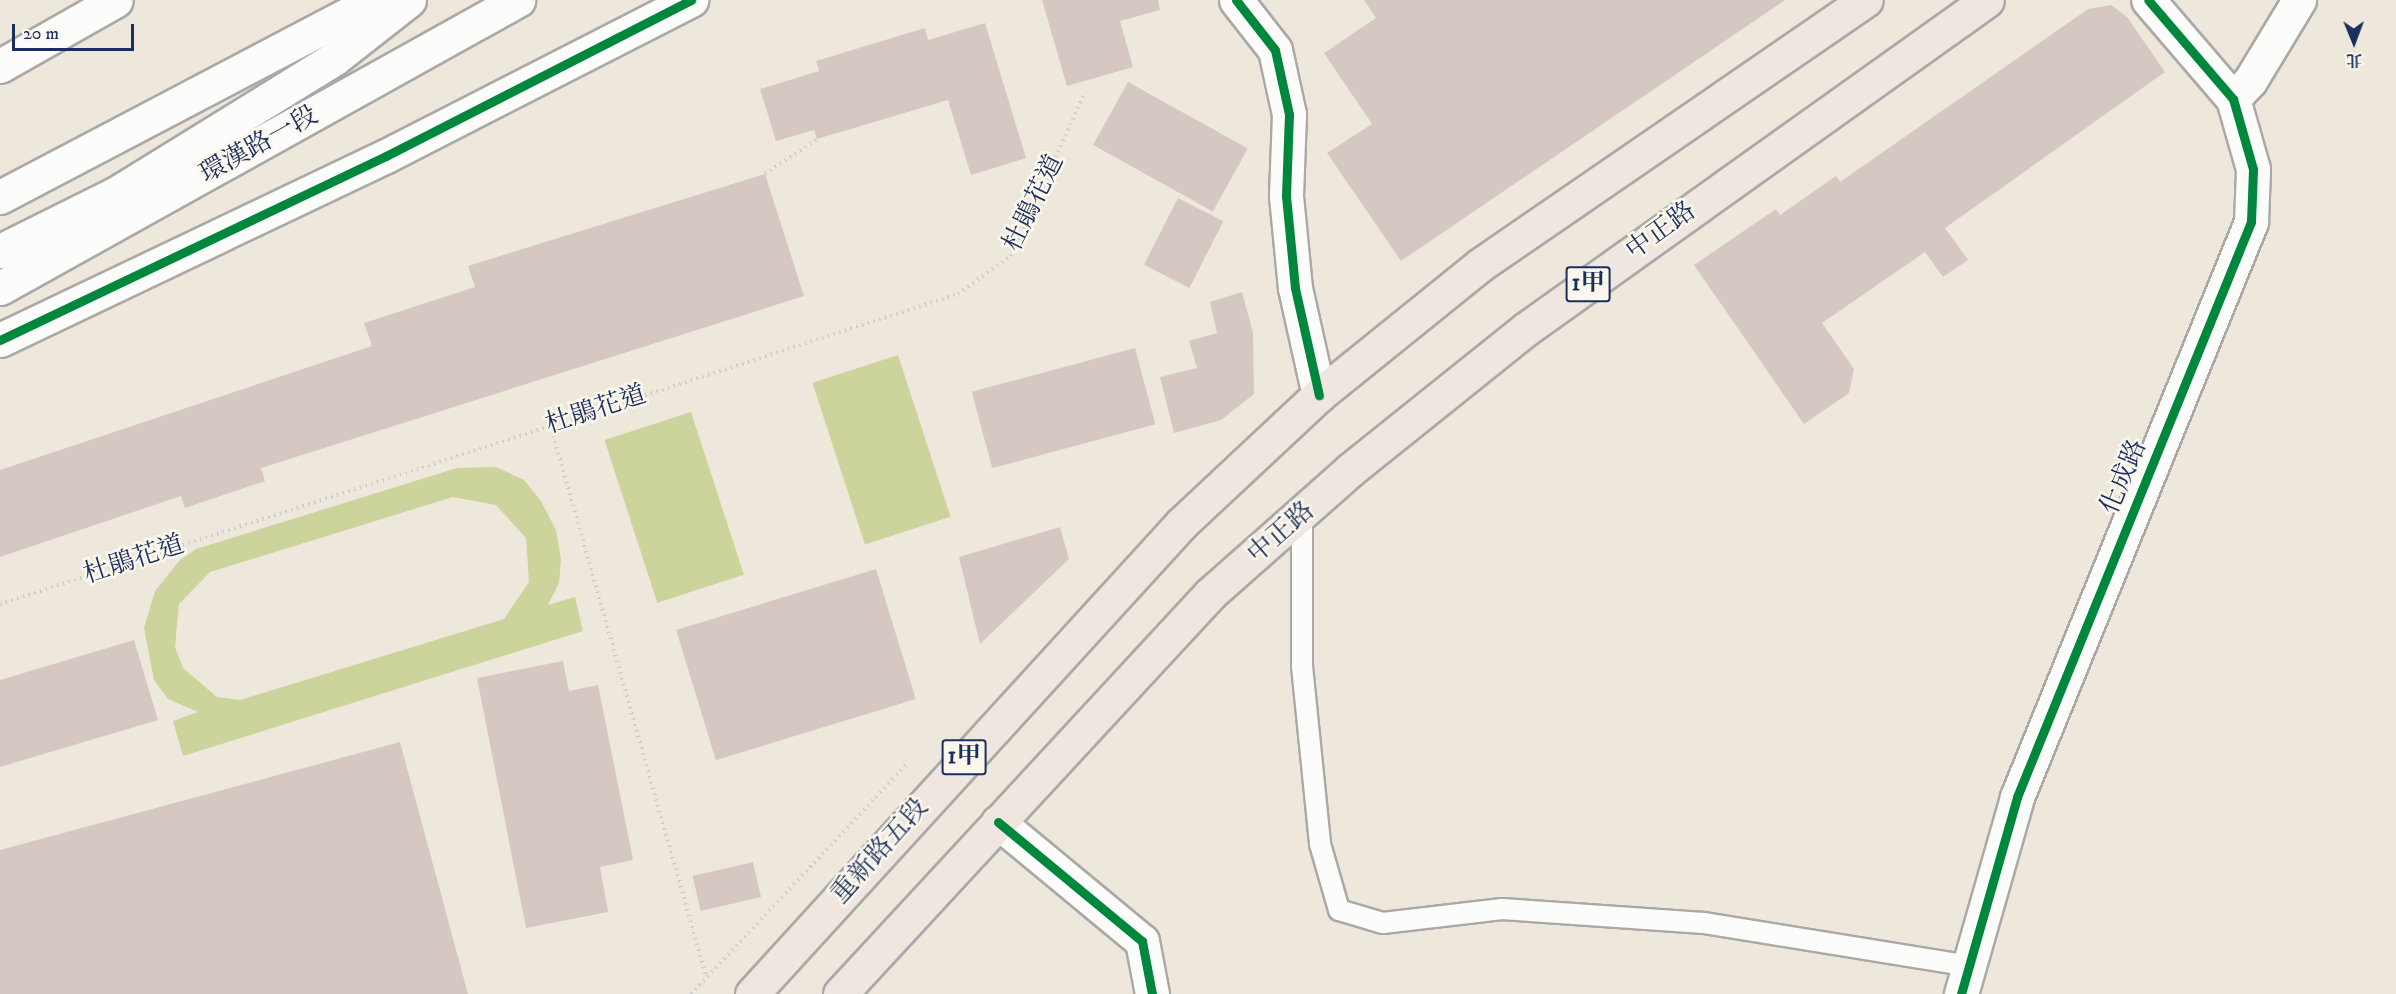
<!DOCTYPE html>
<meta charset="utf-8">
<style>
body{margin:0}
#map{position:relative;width:2396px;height:994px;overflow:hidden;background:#eee8dc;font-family:"IM FELL DW Pica","Noto Serif TC",serif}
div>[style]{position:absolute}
.green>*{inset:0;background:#ccd39b;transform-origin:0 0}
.building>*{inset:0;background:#d5c8c2;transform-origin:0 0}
.path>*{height:4px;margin-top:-2px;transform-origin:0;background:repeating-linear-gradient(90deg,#cccdce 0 1.5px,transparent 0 6px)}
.roads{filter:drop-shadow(2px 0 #aaa9a8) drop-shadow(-2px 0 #aaa9a8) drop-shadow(0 2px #aaa9a8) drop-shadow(0 -2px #aaa9a8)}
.service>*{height:20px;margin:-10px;padding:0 10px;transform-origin:10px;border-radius:10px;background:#fcfcfa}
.minor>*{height:33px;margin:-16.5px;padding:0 16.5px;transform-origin:16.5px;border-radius:16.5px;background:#fcfcfa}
.tertiary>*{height:33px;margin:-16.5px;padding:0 16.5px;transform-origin:16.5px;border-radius:16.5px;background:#fcfcfa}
.primary>*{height:33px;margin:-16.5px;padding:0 16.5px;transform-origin:16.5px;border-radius:16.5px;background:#eee6df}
.cycleway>*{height:9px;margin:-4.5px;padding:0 4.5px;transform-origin:4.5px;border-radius:4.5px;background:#00873e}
span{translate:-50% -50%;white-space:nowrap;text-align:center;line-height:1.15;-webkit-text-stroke:5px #fbf7ec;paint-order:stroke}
.shield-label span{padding:2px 4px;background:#fbf7ec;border:2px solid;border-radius:4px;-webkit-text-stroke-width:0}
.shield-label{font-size:24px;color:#1b2f5e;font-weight:700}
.street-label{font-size:26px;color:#1b2f5e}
.north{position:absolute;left:2324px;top:12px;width:60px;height:60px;-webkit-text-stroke:4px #fbf7ec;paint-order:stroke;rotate:179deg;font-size:16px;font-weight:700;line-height:24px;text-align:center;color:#1b2f5e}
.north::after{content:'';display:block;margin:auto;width:21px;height:27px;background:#1b2f5e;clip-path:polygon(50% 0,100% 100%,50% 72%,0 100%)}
.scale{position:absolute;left:12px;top:24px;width:122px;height:27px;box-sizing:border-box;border:3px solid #1b2f5e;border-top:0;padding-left:8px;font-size:18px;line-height:21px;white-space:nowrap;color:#1b2f5e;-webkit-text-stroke:4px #fbf7ec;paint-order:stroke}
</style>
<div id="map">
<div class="green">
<i style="left:898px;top:355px;width:170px;height:90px;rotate:72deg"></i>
<i style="left:691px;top:412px;width:171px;height:91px;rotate:72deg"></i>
<i style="clip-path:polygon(evenodd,496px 467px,524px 480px,541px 501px,556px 530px,561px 560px,559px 583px,548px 605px,575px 597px,583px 631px,183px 756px,173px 721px,198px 712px,168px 699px,154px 680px,144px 628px,155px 591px,180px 560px,196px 549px,457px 468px,496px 467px,453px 497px,496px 505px,526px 538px,529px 582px,504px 619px,240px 700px,217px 697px,183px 668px,175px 647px,179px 604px,210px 572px,453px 497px)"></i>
</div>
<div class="building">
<i style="clip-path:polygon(1042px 0,1158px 0,1160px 10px,1120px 21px,1133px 67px,1067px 86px)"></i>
<i style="clip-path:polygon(1364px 0,1785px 0,1401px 261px,1327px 153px,1372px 124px,1324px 53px,1376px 18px)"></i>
<i style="clip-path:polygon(2111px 5px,2127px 17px,2165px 72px,1945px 228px,1968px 260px,1943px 277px,1925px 252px,1822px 323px,1854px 369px,1849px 393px,1804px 424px,1694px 265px,1776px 209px,1780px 215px,1836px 176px,1840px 182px,2088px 9px)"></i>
<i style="clip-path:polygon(985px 23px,1026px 158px,971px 175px,948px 100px,817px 139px,814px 130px,776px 141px,760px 89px,819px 71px,816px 61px,925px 28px,928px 40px)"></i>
<i style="left:1128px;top:82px;width:137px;height:72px;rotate:29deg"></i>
<i style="clip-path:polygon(765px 174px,804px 296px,261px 468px,265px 481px,185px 508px,181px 496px,0 557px,0 470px,372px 346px,364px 323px,475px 287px,468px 266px)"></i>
<i style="left:1178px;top:198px;width:51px;height:75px;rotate:27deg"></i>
<i style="clip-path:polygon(1242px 292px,1253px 333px,1254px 394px,1221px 420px,1174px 433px,1160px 377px,1197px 368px,1189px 341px,1217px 333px,1210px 302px)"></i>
<i style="left:1135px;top:348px;width:79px;height:169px;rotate:75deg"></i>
<i style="clip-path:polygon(1060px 527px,1069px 559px,980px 644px,959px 557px)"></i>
<i style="left:876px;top:569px;width:136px;height:209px;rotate:73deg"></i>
<i style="clip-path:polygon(134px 640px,158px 720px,0 767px,0 680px)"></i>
<i style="clip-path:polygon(563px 661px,569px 691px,598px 685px,633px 860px,600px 867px,608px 912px,526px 928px,477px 678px)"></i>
<i style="clip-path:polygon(400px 742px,468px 994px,0 994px,0 850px)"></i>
<i style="left:753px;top:862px;width:36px;height:62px;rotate:77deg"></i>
</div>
<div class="path">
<i style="left:765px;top:174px;width:63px;rotate:-33.9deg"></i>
<i style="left:550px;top:424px;width:574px;rotate:74.22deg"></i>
<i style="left:0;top:604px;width:1007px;rotate:-17.93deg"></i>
<i style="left:958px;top:294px;width:65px;rotate:-35.6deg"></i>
<i style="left:1011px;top:256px;width:180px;rotate:-65.7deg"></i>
<i style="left:691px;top:994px;width:314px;rotate:-46.8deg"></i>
</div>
<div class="roads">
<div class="service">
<i style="left:1302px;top:516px;width:150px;rotate:90deg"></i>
<i style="left:1302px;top:666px;width:179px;rotate:84.2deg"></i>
<i style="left:1320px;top:844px;width:69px;rotate:73.9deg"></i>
<i style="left:1339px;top:910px;width:46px;rotate:16.5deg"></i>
<i style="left:1383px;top:923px;width:120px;rotate:-6.7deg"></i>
<i style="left:1502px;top:909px;width:202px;rotate:4deg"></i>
<i style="left:1704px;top:923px;width:268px;rotate:9.2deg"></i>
</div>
<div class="minor">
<i style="left:2233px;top:99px;width:25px;rotate:-47deg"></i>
<i style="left:2250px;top:81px;width:95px;rotate:-58.8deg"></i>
<i style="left:998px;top:822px;width:187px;rotate:39.6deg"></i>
<i style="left:1142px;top:941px;width:54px;rotate:79.3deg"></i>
</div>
<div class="tertiary">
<i style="left:1236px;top:0;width:63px;rotate:52deg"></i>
<i style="left:1275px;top:50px;width:66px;rotate:77.7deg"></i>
<i style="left:1289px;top:114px;width:82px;rotate:92.1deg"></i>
<i style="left:1286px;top:196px;width:92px;rotate:84.4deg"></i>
<i style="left:1295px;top:288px;width:110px;rotate:77.4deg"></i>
<i style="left:0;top:66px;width:133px;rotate:-29.6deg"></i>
<i style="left:0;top:197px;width:424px;rotate:-27.7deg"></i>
<i style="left:0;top:251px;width:128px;rotate:-26.4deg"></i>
<i style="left:115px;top:194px;width:259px;rotate:-31.7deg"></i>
<i style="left:335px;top:58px;width:94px;rotate:-38.1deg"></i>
<i style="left:0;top:288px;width:593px;rotate:-29.07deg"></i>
<i style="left:0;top:340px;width:428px;rotate:-25.5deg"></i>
<i style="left:386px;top:156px;width:343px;rotate:-27.1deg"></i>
<i style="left:1961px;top:994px;width:205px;rotate:-74.1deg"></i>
<i style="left:2017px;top:797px;width:621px;rotate:-67.86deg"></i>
<i style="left:2251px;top:222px;width:53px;rotate:-87.8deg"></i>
<i style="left:2253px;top:169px;width:73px;rotate:-105.9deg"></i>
<i style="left:2233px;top:99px;width:130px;rotate:-130.6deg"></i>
</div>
<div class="primary">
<i style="left:752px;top:994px;width:636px;rotate:-47.61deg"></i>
<i style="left:1181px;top:524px;width:189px;rotate:-43.1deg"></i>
<i style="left:1319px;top:395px;width:207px;rotate:-38.9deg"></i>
<i style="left:1480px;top:265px;width:468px;rotate:-34.5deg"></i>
<i style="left:840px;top:994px;width:545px;rotate:-47.23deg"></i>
<i style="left:1210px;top:594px;width:187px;rotate:-41.5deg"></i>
<i style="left:1350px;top:470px;width:226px;rotate:-38.7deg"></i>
<i style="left:1526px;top:329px;width:566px;rotate:-35.51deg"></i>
</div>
</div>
<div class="cycleway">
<i style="left:1236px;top:0;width:63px;rotate:52deg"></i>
<i style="left:1275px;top:50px;width:66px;rotate:77.7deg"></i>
<i style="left:1289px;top:114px;width:82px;rotate:92.1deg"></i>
<i style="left:1286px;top:196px;width:92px;rotate:84.4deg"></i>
<i style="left:1295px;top:288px;width:110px;rotate:77.4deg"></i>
<i style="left:0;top:340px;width:428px;rotate:-25.5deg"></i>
<i style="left:386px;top:156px;width:343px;rotate:-27.1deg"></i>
<i style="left:998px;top:822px;width:187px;rotate:39.6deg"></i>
<i style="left:1142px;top:941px;width:54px;rotate:79.3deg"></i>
<i style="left:1961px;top:994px;width:205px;rotate:-74.1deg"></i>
<i style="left:2017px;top:797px;width:621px;rotate:-67.86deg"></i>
<i style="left:2251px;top:222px;width:53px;rotate:-87.8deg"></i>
<i style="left:2253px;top:169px;width:73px;rotate:-105.9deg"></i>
<i style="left:2233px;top:99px;width:130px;rotate:-130.6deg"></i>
</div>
<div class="shield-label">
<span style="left:1588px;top:284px">1甲</span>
<span style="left:964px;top:757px">1甲</span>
</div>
<div class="street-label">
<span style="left:259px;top:145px;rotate:-29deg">環漢路一段</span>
<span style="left:1034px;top:203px;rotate:-64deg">杜鵑花道</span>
<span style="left:1661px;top:231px;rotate:-36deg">中正路</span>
<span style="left:596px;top:410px;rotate:-18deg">杜鵑花道</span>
<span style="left:2124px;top:477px;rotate:-67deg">化成路</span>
<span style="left:1281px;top:533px;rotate:-41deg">中正路</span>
<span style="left:134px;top:560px;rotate:-18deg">杜鵑花道</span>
<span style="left:880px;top:851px;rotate:-48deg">重新路五段</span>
</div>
<div class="north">北</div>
<div class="scale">20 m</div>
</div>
